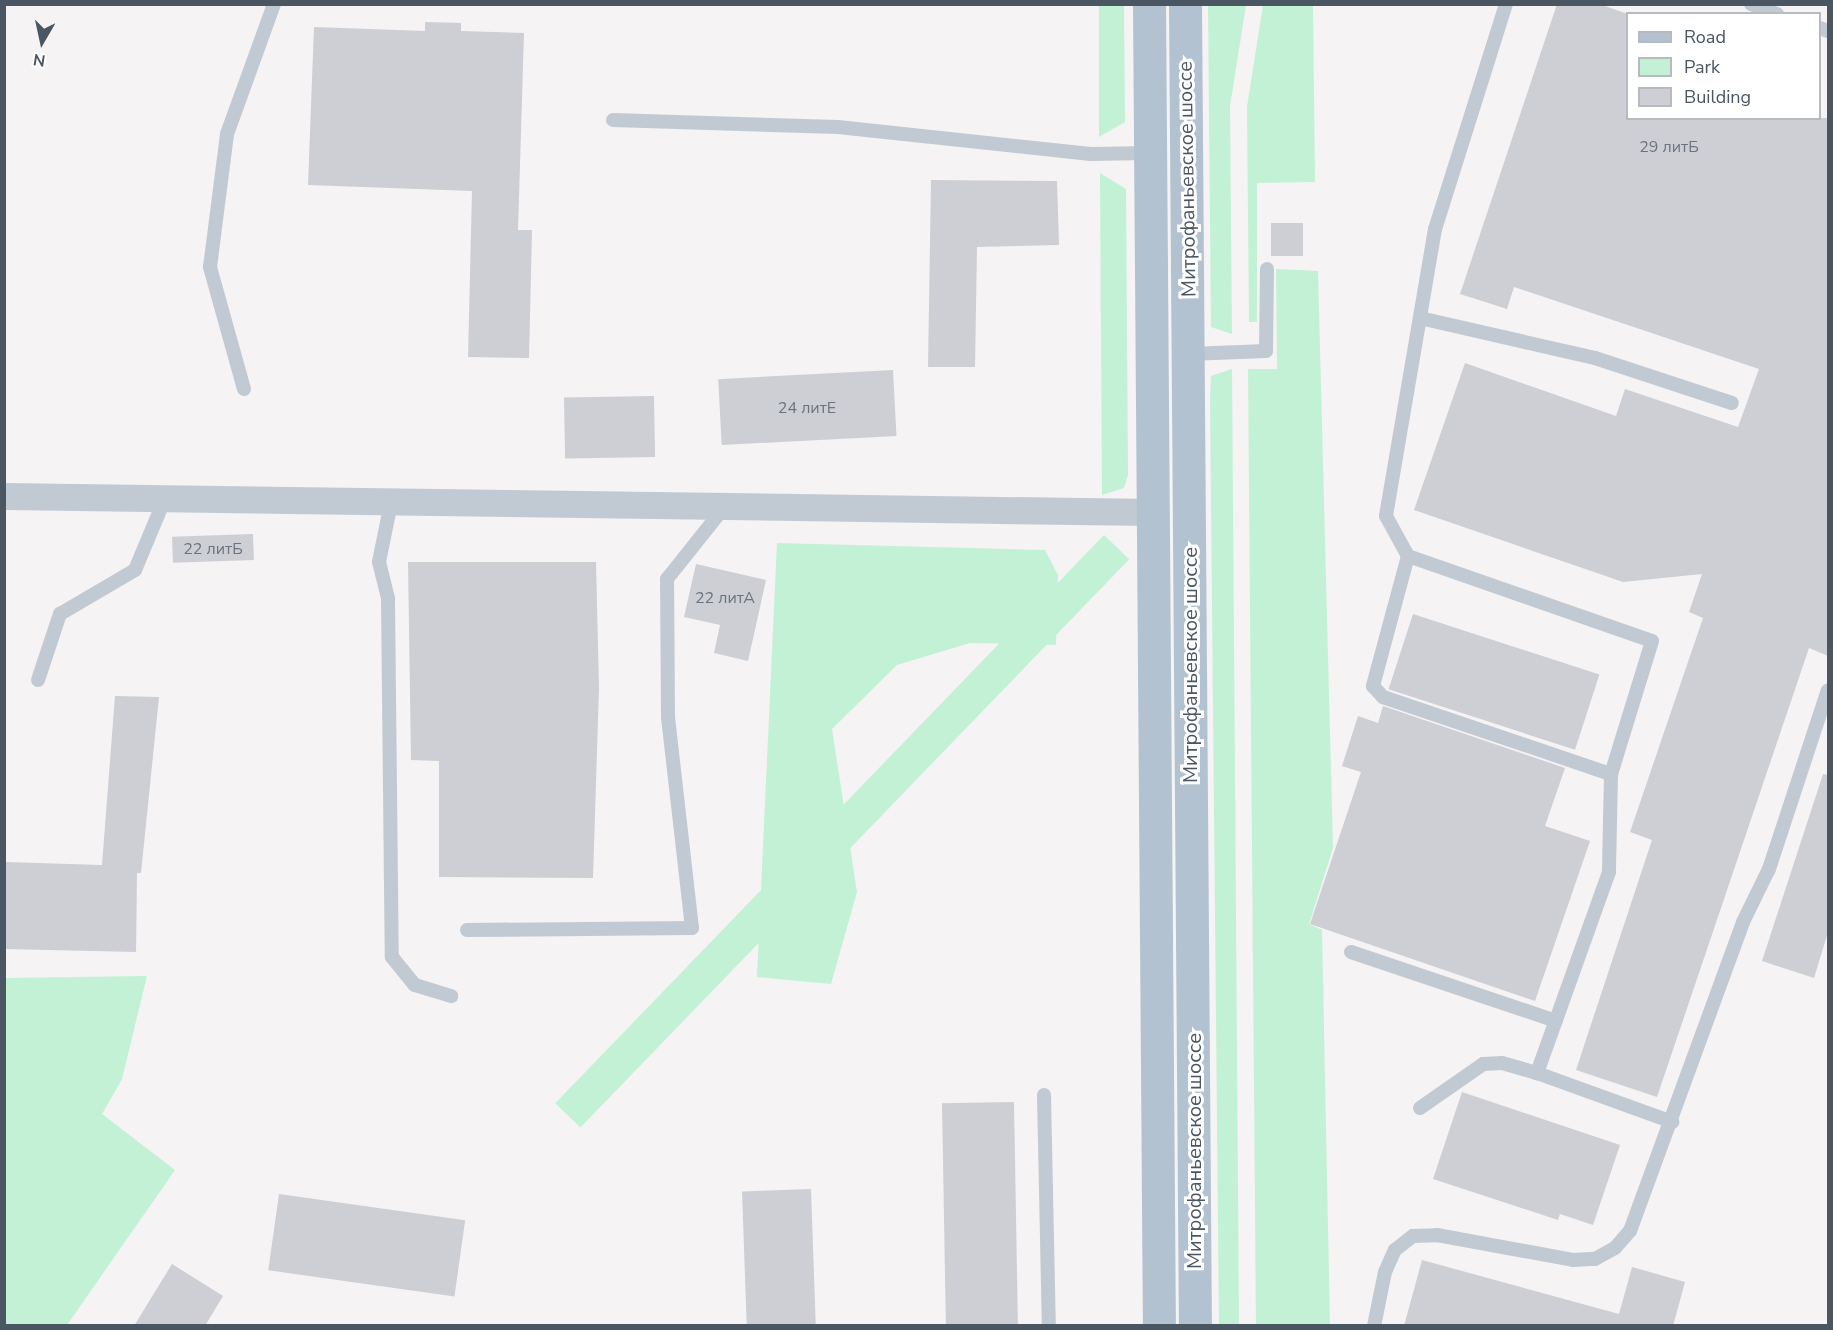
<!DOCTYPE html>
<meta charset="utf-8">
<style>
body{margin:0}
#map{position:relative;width:1833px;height:1330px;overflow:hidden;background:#f5f3f3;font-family:"Nunito Sans",sans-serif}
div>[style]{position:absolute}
.green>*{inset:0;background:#c3f1d5;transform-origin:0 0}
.building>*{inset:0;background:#cdcfd5;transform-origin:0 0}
.service>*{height:14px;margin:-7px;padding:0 7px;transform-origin:7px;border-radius:7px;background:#c1cad2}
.minor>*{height:27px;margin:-13.5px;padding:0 13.5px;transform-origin:13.5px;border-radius:13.5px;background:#c1cad2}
.primary>*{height:33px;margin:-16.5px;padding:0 16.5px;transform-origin:16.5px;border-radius:16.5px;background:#b3c2d1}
span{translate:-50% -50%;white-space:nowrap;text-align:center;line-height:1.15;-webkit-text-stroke:6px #fff;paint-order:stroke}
.number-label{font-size:16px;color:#6b747e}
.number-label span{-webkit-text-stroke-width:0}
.street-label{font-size:20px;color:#4a5661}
.frame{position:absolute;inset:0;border:6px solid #4a5661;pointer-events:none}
.legend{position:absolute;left:1626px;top:12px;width:195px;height:108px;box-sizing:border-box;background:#fff;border:2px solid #b7bbc0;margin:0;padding:8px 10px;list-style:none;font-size:18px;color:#4a5661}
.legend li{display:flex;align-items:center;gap:12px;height:30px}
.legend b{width:30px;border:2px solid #b7bbc0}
.north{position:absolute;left:12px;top:12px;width:60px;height:60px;-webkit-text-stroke:4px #fff;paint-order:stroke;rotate:189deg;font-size:16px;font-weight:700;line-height:24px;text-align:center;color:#4a5661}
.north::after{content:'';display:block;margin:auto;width:21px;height:27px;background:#4a5661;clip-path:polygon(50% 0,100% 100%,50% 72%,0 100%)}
</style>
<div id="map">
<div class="green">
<i style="clip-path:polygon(1099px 5px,1124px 5px,1125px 122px,1099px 137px)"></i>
<i style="clip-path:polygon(1208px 5px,1246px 5px,1230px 106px,1232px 334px,1211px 327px)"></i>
<i style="clip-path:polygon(1263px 5px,1313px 5px,1315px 182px,1257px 183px,1257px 322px,1249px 322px,1247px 107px)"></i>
<i style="clip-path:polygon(1100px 173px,1126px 189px,1128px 475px,1124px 488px,1102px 495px)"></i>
<i style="clip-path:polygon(1276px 269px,1318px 271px,1333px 848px,1309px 924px,1322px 930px,1330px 1325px,1256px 1325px,1248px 369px,1277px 369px)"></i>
<i style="clip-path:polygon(1232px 369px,1239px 1325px,1219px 1326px,1210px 399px,1211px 376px)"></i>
<i style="left:1104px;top:535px;width:35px;height:790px;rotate:44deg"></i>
<i style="clip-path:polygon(777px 543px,1045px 550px,1058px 575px,1056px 645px,970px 643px,897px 665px,832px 729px,857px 892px,831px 984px,757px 977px)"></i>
<i style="clip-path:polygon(147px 976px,122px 1079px,102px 1114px,175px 1170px,67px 1325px,5px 1325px,5px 978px)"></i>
</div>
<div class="building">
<i style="clip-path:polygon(1557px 4px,1599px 4px,1628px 14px,1628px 118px,1828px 118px,1828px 656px,1809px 648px,1657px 1097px,1576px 1070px,1652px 840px,1630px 832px,1703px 618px,1689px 612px,1702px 574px,1623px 582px,1414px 510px,1465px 363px,1616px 416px,1625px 389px,1738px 427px,1759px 369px,1514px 287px,1507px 309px,1460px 294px)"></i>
<i style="clip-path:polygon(425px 22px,461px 23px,461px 31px,524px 33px,518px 230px,532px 230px,529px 358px,468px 357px,472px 191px,308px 185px,314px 27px,425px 31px)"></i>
<i style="clip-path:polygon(931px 180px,1057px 181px,1059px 245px,977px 247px,975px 367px,928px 367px)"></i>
<i style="left:1271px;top:223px;width:32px;height:33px"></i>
<i style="left:893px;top:370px;width:66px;height:175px;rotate:87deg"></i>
<i style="left:654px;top:396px;width:61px;height:90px;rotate:89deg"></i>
<i style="left:253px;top:534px;width:26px;height:81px;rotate:88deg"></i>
<i style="clip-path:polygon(408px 562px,596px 562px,599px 688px,593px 878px,439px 877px,439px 761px,411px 760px)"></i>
<i style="clip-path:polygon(696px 564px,766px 580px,748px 661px,714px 653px,720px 625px,684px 617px)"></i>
<i style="left:1413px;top:614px;width:196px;height:79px;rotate:18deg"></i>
<i style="clip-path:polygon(115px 696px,159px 697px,141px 873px,137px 873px,136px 952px,4px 949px,4px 862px,102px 865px)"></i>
<i style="clip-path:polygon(1383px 706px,1565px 768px,1545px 826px,1590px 841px,1535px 1001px,1310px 924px,1361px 772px,1342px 766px,1358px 716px,1378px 723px)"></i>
<i style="clip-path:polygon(1823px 774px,1828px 775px,1828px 932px,1814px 978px,1762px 961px)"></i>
<i style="clip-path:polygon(1462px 1092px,1620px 1145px,1593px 1225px,1560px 1214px,1558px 1220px,1433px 1179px)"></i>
<i style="left:1014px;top:1102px;width:224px;height:72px;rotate:89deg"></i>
<i style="left:811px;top:1189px;width:137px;height:69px;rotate:88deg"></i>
<i style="left:279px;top:1194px;width:188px;height:77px;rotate:8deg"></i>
<i style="clip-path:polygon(1422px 1260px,1619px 1314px,1632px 1267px,1685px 1282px,1673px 1326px,1404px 1326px)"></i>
<i style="clip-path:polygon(172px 1264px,223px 1296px,205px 1326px,134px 1326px)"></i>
</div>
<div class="service">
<i style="left:1506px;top:4px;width:236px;rotate:107.5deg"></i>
<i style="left:1435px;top:229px;width:291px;rotate:99.7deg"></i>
<i style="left:1386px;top:516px;width:46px;rotate:61.2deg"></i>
<i style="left:1408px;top:556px;width:258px;rotate:19.2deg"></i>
<i style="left:1652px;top:641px;width:139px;rotate:107.1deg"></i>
<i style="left:1611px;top:774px;width:98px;rotate:91.2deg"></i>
<i style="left:1609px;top:872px;width:214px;rotate:109.7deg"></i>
<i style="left:1537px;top:1073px;width:144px;rotate:19.9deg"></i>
<i style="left:1751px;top:4px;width:28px;rotate:21deg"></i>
<i style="left:1820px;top:28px;width:9px;rotate:21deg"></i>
<i style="left:613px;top:120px;width:225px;rotate:1.8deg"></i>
<i style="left:838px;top:127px;width:254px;rotate:6.1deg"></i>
<i style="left:1091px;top:154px;width:59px;rotate:-1deg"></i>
<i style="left:1420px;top:318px;width:180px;rotate:12.9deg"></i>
<i style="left:1595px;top:358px;width:144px;rotate:18.2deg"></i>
<i style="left:1189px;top:354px;width:77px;rotate:-2.2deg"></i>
<i style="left:1266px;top:351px;width:82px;rotate:-89.3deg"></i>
<i style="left:244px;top:389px;width:127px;rotate:-105.6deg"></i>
<i style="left:210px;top:267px;width:134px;rotate:-82.7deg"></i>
<i style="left:227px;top:134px;width:138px;rotate:-70.1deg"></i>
<i style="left:392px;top:498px;width:65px;rotate:101.5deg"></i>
<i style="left:379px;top:562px;width:38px;rotate:76deg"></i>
<i style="left:388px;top:599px;width:358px;rotate:89.4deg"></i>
<i style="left:392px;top:957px;width:36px;rotate:51deg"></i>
<i style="left:415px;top:985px;width:38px;rotate:17deg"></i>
<i style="left:1408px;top:556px;width:135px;rotate:105.1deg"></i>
<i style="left:1373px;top:686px;width:15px;rotate:48deg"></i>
<i style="left:1383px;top:697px;width:241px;rotate:18.7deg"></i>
<i style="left:38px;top:680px;width:70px;rotate:-71.6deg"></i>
<i style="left:60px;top:614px;width:87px;rotate:-30.4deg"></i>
<i style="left:135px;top:570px;width:80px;rotate:-67.3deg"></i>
<i style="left:467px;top:930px;width:225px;rotate:-0.5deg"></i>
<i style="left:692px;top:928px;width:212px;rotate:-96.5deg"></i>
<i style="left:668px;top:717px;width:138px;rotate:-90.4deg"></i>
<i style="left:667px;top:579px;width:95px;rotate:-51.4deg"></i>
<i style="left:1351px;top:952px;width:216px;rotate:18.6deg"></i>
<i style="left:1044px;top:1095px;width:231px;rotate:88.8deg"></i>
<i style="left:1420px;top:1108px;width:77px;rotate:-34.9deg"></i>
<i style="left:1483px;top:1064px;width:19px;rotate:-3deg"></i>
<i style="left:1502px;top:1063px;width:36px;rotate:16deg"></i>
<i style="left:1374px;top:1326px;width:55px;rotate:-78.5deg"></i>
<i style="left:1385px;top:1272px;width:24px;rotate:-66deg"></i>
<i style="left:1395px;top:1250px;width:23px;rotate:-38deg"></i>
<i style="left:1413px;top:1236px;width:24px;rotate:-2deg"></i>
<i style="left:1437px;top:1235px;width:138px;rotate:10.4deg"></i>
<i style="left:1573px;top:1260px;width:22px;rotate:-3deg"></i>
<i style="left:1595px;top:1259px;width:23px;rotate:-29deg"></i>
<i style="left:1615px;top:1248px;width:23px;rotate:-49deg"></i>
<i style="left:1630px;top:1231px;width:329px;rotate:-69.9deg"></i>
<i style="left:1743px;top:922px;width:59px;rotate:-63.9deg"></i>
<i style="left:1769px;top:869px;width:188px;rotate:-71.8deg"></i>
</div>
<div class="minor">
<i style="left:4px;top:496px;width:1149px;rotate:0.8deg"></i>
</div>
<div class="primary">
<i style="left:1149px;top:4px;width:1322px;rotate:89.57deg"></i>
<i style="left:1185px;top:4px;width:1322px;rotate:89.57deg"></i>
</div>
<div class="number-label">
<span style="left:1669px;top:147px">29 литБ</span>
<span style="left:807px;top:408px">24 литЕ</span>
<span style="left:213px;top:549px">22 литБ</span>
<span style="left:725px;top:598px">22 литА</span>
</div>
<div class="street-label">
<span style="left:1187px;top:179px;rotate:-91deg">Митрофаньевское шоссе</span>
<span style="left:1190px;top:665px;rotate:-90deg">Митрофаньевское шоссе</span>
<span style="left:1194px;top:1151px;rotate:-90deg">Митрофаньевское шоссе</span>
</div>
<div class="frame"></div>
<ul class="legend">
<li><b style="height:8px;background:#b3c2d1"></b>Road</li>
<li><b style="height:16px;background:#c3f1d5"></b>Park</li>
<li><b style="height:16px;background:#cdcfd5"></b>Building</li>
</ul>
<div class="north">N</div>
</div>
